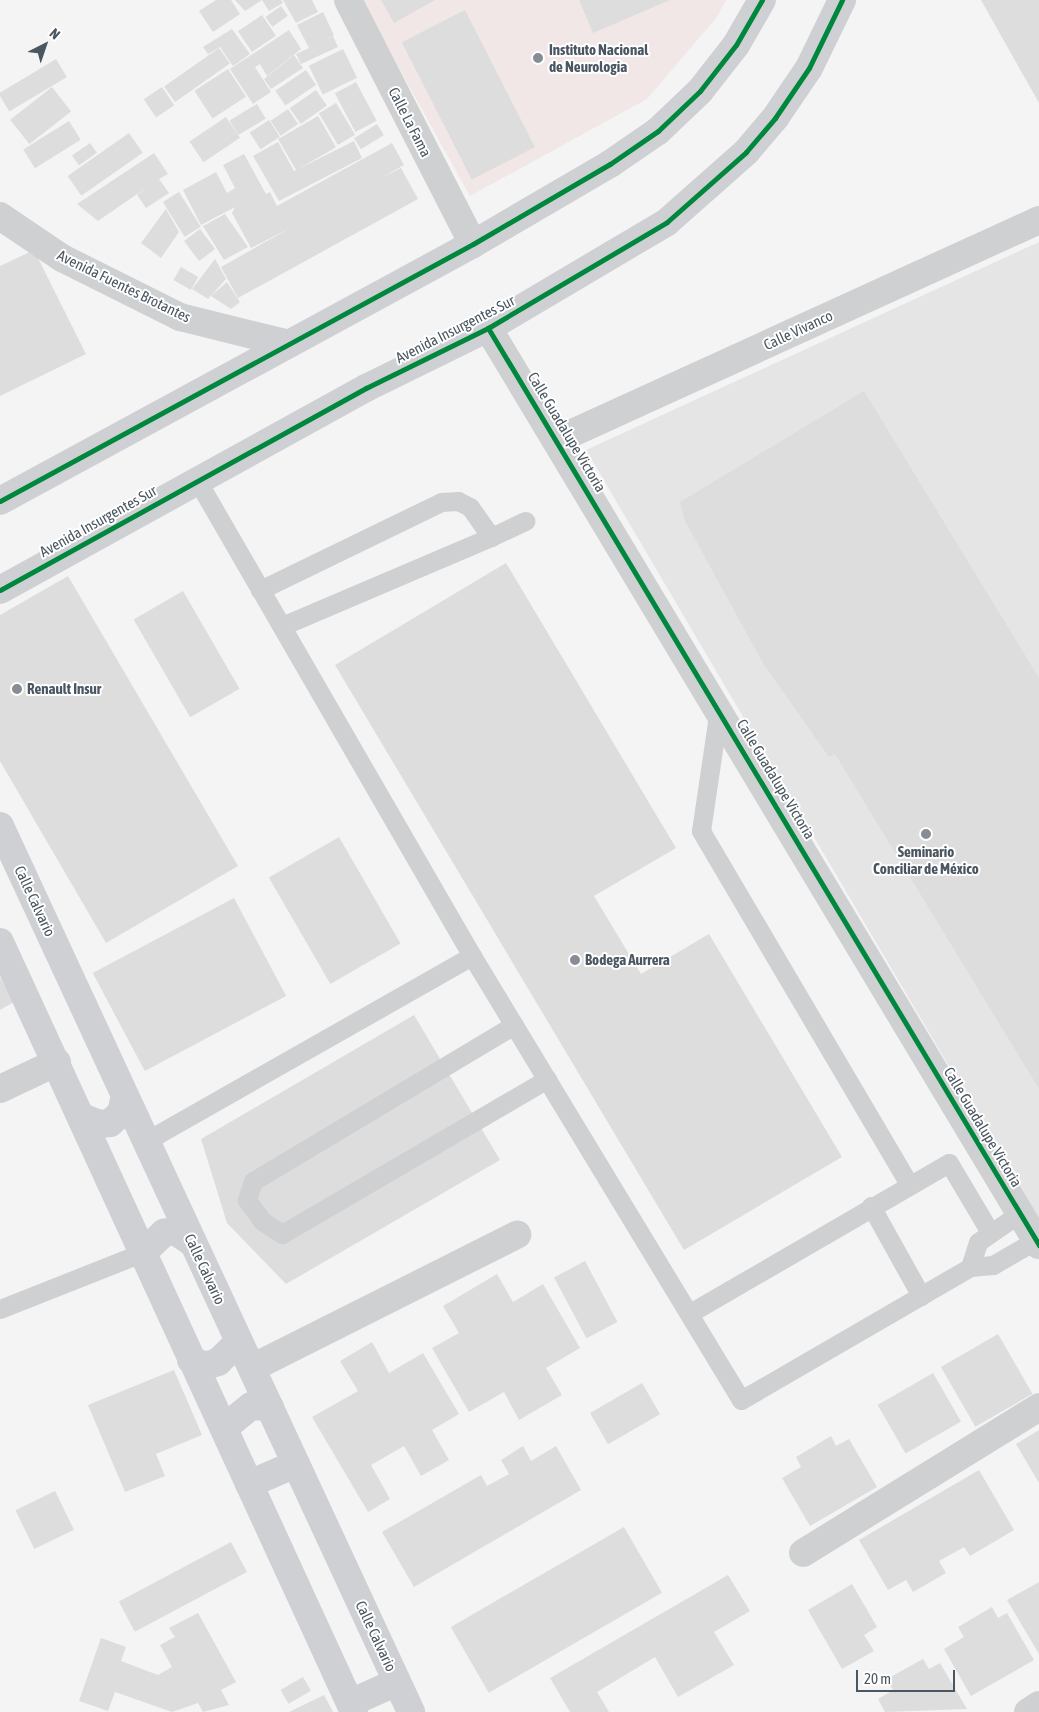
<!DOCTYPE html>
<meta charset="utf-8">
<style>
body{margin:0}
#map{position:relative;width:1039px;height:1712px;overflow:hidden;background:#f4f4f4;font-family:"Asap Condensed",sans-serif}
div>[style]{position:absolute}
.education>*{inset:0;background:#e6e5e6}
.medical>*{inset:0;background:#f1e7e6}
.building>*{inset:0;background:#ddddde;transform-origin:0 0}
.lane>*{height:19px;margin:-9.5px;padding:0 9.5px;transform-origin:9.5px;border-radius:9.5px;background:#ced0d2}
.street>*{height:28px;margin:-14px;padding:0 14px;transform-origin:14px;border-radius:14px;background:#ced0d2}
.secondary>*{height:28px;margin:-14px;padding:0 14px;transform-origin:14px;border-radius:14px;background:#ced0d4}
.cycleway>*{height:5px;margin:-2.5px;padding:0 2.5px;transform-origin:2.5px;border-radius:2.5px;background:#00873e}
.dots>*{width:14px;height:14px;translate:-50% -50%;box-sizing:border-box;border:2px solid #fff;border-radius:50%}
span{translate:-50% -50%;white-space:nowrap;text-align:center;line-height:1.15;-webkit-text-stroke:4px #fff;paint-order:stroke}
.poi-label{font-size:15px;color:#4a5661;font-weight:700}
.left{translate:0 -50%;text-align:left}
.street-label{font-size:15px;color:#4a5661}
.north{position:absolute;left:20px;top:20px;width:50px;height:50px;-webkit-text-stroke:4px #fff;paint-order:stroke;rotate:41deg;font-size:14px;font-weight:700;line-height:20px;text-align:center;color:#4a5661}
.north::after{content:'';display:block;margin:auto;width:18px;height:22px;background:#4a5661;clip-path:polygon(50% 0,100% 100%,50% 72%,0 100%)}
.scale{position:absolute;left:856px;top:1670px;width:99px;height:22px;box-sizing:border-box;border:2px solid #4a5661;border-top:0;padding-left:6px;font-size:15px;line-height:18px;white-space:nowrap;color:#4a5661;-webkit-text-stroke:4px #fff;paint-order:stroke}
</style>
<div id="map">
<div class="education">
<i style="clip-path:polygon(1039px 242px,1039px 1219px,586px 450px)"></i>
</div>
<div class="medical">
<i style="clip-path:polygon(361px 0,726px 0,717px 17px,647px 99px,470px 196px)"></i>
</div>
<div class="building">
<i style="clip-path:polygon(216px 0,231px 0,240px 14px,213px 32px,199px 11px)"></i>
<i style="clip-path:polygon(235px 0,262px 0,245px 11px)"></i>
<i style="clip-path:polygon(262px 0,281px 0,283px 3px,269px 11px)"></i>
<i style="clip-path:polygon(283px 0,312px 0,318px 12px,296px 23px)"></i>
<i style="clip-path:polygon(381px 0,435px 0,394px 23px)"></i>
<i style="clip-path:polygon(579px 0,670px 0,593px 33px)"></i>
<i style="clip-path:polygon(981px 0,1039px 0,1039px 103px)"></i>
<i style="left:281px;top:6px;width:12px;height:19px;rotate:55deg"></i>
<i style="left:465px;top:10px;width:154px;height:71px;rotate:63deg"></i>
<i style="clip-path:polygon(323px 12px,334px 35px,325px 40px,333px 36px,338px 47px,301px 64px,296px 54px,309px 48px,297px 25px)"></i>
<i style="left:262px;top:15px;width:25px;height:29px;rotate:56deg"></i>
<i style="clip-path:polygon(232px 29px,250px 54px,233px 66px,220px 47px,208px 54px,203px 47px)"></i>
<i style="clip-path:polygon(289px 30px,301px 49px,267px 76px,260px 64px,255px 67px,271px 92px,253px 104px,230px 69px)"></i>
<i style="left:219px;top:48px;width:19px;height:67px;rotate:55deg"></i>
<i style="left:343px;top:49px;width:32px;height:38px;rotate:64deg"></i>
<i style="clip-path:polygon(294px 55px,303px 68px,271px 89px,264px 79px)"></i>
<i style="left:56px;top:59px;width:21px;height:67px;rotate:59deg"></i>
<i style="left:228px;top:69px;width:33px;height:40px;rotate:57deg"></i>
<i style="left:306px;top:70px;width:18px;height:37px;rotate:56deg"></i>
<i style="left:356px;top:82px;width:44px;height:24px;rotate:62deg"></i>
<i style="left:52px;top:87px;width:31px;height:53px;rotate:52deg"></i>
<i style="left:162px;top:87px;width:22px;height:22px;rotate:56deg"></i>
<i style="left:316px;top:90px;width:19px;height:32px;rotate:55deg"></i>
<i style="left:336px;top:103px;width:37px;height:20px;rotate:59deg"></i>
<i style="left:257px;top:104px;width:17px;height:32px;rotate:59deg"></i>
<i style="left:288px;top:109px;width:18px;height:21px;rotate:56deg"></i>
<i style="left:318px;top:116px;width:36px;height:46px;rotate:60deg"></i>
<i style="left:226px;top:117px;width:25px;height:44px;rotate:56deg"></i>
<i style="left:269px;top:120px;width:20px;height:23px;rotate:57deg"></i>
<i style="left:69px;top:121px;width:22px;height:54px;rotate:58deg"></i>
<i style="left:377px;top:124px;width:13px;height:27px;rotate:58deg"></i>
<i style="left:129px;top:133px;width:24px;height:75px;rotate:55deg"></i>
<i style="clip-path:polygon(354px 141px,362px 158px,279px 201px,253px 156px,278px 142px,294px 171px)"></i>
<i style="left:90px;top:143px;width:12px;height:22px;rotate:55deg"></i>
<i style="clip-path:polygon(392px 143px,404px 165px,381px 178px,401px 168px,418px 199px,238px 298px,221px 267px,290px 228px,251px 248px,232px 213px,235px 207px,201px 225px,183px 190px,216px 172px,227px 193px,235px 188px,223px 165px,244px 154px,266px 194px,270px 192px,277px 206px)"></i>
<i style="clip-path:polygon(154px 153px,168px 174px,159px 179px,169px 193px,146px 208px,137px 195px,146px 188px,98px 221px,77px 204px)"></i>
<i style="left:179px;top:192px;width:41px;height:19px;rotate:58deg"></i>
<i style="clip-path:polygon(166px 209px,179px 232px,161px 258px,141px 243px)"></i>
<i style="clip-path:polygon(225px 214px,248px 247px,224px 260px,203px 226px)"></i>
<i style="left:200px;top:229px;width:25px;height:20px;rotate:53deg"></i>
<i style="clip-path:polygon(34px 250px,86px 354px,0 396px,0 266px)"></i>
<i style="clip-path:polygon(215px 259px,226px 279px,208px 299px,192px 289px)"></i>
<i style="left:181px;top:267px;width:20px;height:15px;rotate:30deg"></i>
<i style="clip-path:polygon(227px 282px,240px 302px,231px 309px,211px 296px)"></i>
<i style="clip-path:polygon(864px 391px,1039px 678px,1039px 1089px,835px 754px,829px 757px,764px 665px,685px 521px,680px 502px)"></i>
<i style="clip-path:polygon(506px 563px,676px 848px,594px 896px,641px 974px,709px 934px,842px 1157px,684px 1250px,335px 665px)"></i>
<i style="clip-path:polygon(68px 576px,238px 866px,106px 943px,0 761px,0 615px)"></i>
<i style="left:183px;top:591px;width:113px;height:57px;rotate:60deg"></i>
<i style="left:339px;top:837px;width:123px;height:81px;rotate:60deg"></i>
<i style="left:234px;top:898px;width:111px;height:160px;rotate:62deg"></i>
<i style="clip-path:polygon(0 977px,14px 1002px,0 1010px)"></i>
<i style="clip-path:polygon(414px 1015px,500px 1160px,286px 1284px,227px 1223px,201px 1139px)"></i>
<i style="left:585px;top:1261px;width:69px;height:35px;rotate:62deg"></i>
<i style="clip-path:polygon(497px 1274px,513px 1302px,543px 1284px,580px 1348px,546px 1368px,562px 1395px,519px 1420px,504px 1392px,469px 1412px,432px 1348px,459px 1333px,443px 1306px)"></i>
<i style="left:998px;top:1334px;width:69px;height:66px;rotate:60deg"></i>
<i style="clip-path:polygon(372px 1342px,389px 1373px,423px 1353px,459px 1414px,432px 1430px,449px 1460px,421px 1476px,404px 1446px,371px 1465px,390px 1499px,368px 1512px,312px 1417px,358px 1391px,340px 1361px)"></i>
<i style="clip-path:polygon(174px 1370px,202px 1435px,156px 1454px,165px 1476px,125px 1492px,88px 1405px)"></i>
<i style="left:933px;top:1373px;width:56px;height:64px;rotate:60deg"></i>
<i style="left:642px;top:1383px;width:36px;height:60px;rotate:60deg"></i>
<i style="clip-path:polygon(1039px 1430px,1039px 1483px,1016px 1444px)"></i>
<i style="clip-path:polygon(831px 1436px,836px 1446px,849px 1439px,877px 1487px,810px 1526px,782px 1478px,801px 1467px,796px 1457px)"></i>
<i style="clip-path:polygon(523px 1446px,531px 1461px,556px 1446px,581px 1490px,414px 1587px,382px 1532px,481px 1475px,487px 1486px,509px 1474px,501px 1460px)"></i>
<i style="clip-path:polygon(979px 1470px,1014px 1530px,970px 1556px,964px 1547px,939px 1561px,946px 1573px,913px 1592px,906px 1580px,888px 1590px,859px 1540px)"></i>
<i style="left:55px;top:1491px;width:43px;height:44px;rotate:64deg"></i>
<i style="left:624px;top:1527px;width:76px;height:200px;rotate:60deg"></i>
<i style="left:231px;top:1542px;width:34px;height:127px;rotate:62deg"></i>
<i style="clip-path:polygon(728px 1575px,750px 1611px,714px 1632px,734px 1665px,678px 1697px,655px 1657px,597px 1692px,609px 1712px,570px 1712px,550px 1678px)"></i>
<i style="clip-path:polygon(1039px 1582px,1039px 1654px,1007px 1600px)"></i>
<i style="clip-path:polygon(852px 1584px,877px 1627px,864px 1635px,874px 1651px,842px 1669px,808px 1610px)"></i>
<i style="clip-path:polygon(992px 1607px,998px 1618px,1007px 1613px,1034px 1660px,971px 1696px,944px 1649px,964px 1637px,958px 1627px)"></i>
<i style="clip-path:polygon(198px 1613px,236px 1682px,221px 1690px,229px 1705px,203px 1712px,198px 1703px,172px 1712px,115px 1692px,108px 1711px,79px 1701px,101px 1638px,126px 1647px,121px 1661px,158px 1675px,172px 1667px,160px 1645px,175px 1637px,169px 1628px)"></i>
<i style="clip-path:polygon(923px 1659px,929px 1669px,940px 1663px,967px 1709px,885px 1712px,878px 1699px,893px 1690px,887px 1679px)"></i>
<i style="left:303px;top:1677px;width:16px;height:26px;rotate:60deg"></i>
<i style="clip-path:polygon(324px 1695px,333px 1712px,289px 1712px)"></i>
</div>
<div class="lane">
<i style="left:197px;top:480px;width:550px;rotate:59.98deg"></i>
<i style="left:472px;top:956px;width:519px;rotate:58.79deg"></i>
<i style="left:741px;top:1400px;width:265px;rotate:-30.1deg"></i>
<i style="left:970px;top:1267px;width:23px;rotate:-5deg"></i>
<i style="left:993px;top:1265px;width:50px;rotate:-30.2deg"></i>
<i style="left:260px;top:590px;width:201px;rotate:-25.9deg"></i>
<i style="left:441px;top:502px;width:17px;rotate:-3deg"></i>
<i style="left:458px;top:501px;width:13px;rotate:27deg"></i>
<i style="left:470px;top:507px;width:37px;rotate:55deg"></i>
<i style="left:491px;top:537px;width:38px;rotate:-25deg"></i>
<i style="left:282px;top:626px;width:227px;rotate:-23.1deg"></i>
<i style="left:719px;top:709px;width:123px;rotate:98.4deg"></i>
<i style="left:701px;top:831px;width:410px;rotate:59.5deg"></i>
<i style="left:514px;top:1025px;width:304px;rotate:149.1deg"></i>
<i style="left:253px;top:1181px;width:20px;rotate:108deg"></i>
<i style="left:247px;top:1200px;width:26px;rotate:54deg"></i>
<i style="left:262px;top:1221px;width:24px;rotate:33deg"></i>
<i style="left:282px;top:1234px;width:307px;rotate:-30.3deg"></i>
<i style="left:146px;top:1141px;width:375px;rotate:-29.6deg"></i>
<i style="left:871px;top:1206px;width:103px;rotate:60.9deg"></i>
<i style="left:970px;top:1267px;width:26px;rotate:-72deg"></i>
<i style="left:978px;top:1242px;width:51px;rotate:-34.6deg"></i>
<i style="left:0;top:1309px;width:155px;rotate:-21.6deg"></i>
<i style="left:690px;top:1313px;width:299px;rotate:-30.1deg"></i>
<i style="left:949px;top:1163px;width:80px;rotate:59.3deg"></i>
</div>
<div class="street">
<i style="left:348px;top:0;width:274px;rotate:62.9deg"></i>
<i style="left:0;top:216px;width:75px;rotate:34.1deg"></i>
<i style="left:62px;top:258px;width:132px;rotate:26.6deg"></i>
<i style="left:180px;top:317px;width:108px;rotate:13.9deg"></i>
<i style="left:488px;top:328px;width:1070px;rotate:59deg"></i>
<i style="left:557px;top:440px;width:530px;rotate:-24.53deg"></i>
<i style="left:0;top:1089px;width:63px;rotate:-25.3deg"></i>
<i style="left:252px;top:1368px;width:297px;rotate:-26.7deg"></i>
<i style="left:803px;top:1553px;width:278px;rotate:-31.7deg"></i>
<i style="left:1028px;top:1712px;width:13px;rotate:-32deg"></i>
</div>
<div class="secondary">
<i style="left:0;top:501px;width:538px;rotate:-28.52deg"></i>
<i style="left:473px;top:244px;width:159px;rotate:-30.3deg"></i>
<i style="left:610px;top:164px;width:58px;rotate:-34.5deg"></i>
<i style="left:658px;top:131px;width:58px;rotate:-43.6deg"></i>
<i style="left:700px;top:91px;width:58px;rotate:-52deg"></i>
<i style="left:736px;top:45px;width:52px;rotate:-60deg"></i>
<i style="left:0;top:590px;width:418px;rotate:-28.9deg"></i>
<i style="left:366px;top:388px;width:136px;rotate:-26.2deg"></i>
<i style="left:488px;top:328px;width:208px;rotate:-30.6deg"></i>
<i style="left:667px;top:222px;width:106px;rotate:-41.5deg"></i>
<i style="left:746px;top:152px;width:45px;rotate:-49.5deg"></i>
<i style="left:775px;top:118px;width:60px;rotate:-55.8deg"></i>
<i style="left:809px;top:68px;width:76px;rotate:-64.1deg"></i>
<i style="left:0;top:826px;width:977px;rotate:65.11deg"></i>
<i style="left:0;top:942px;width:847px;rotate:65.31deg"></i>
<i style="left:82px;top:1117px;width:18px;rotate:22deg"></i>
<i style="left:99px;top:1124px;width:11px;rotate:-5deg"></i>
<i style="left:110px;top:1123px;width:15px;rotate:-42deg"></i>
<i style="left:121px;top:1113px;width:17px;rotate:-77deg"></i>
<i style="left:144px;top:1252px;width:28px;rotate:-44deg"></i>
<i style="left:164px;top:1233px;width:11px;rotate:-10deg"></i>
<i style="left:175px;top:1231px;width:22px;rotate:34deg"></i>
<i style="left:191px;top:1360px;width:15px;rotate:23deg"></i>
<i style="left:205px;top:1366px;width:14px;rotate:-17deg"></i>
<i style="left:218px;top:1362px;width:29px;rotate:-44deg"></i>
<i style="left:224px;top:1428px;width:35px;rotate:-39deg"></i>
<i style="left:251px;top:1406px;width:19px;rotate:3deg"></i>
<i style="left:249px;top:1484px;width:51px;rotate:-23.1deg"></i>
<i style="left:350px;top:1703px;width:51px;rotate:-24.1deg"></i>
</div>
<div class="cycleway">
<i style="left:488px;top:328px;width:1070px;rotate:59deg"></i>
<i style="left:0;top:501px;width:538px;rotate:-28.52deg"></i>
<i style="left:473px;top:244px;width:159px;rotate:-30.3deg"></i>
<i style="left:610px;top:164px;width:58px;rotate:-34.5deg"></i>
<i style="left:658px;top:131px;width:58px;rotate:-43.6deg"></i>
<i style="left:700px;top:91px;width:58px;rotate:-52deg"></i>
<i style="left:736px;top:45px;width:52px;rotate:-60deg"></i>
<i style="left:0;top:590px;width:418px;rotate:-28.9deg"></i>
<i style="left:366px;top:388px;width:136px;rotate:-26.2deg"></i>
<i style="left:488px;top:328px;width:208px;rotate:-30.6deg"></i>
<i style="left:667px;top:222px;width:106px;rotate:-41.5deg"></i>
<i style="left:746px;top:152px;width:45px;rotate:-49.5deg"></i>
<i style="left:775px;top:118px;width:60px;rotate:-55.8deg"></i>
<i style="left:809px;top:68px;width:76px;rotate:-64.1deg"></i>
</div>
<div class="dots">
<i style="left:538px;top:58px;background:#868d94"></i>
<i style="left:17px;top:689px;background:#868d94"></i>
<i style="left:926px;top:834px;background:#868d94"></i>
<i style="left:575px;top:960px;background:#868d94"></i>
</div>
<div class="poi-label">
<span class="left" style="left:549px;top:58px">Instituto Nacional<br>de Neurologia</span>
<span class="left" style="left:27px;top:689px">Renault Insur</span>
<span style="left:926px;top:860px">Seminario<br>Conciliar de México</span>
<span class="left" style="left:585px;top:960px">Bodega Aurrera</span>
</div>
<div class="street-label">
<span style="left:410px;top:122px;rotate:63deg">Calle La Fama</span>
<span style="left:124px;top:286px;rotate:26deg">Avenida Fuentes Brotantes</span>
<span style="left:455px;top:329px;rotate:-27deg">Avenida Insurgentes Sur</span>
<span style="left:798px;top:330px;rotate:-25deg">Calle Vivanco</span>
<span style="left:567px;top:432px;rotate:59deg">Calle Guadalupe Victoria</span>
<span style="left:98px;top:521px;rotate:-29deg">Avenida Insurgentes Sur</span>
<span style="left:776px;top:779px;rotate:59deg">Calle Guadalupe Victoria</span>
<span style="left:35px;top:901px;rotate:65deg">Calle Calvario</span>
<span style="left:983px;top:1127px;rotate:59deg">Calle Guadalupe Victoria</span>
<span style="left:205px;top:1269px;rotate:65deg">Calle Calvario</span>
<span style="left:376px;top:1636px;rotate:65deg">Calle Calvario</span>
</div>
<div class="north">N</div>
<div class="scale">20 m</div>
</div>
